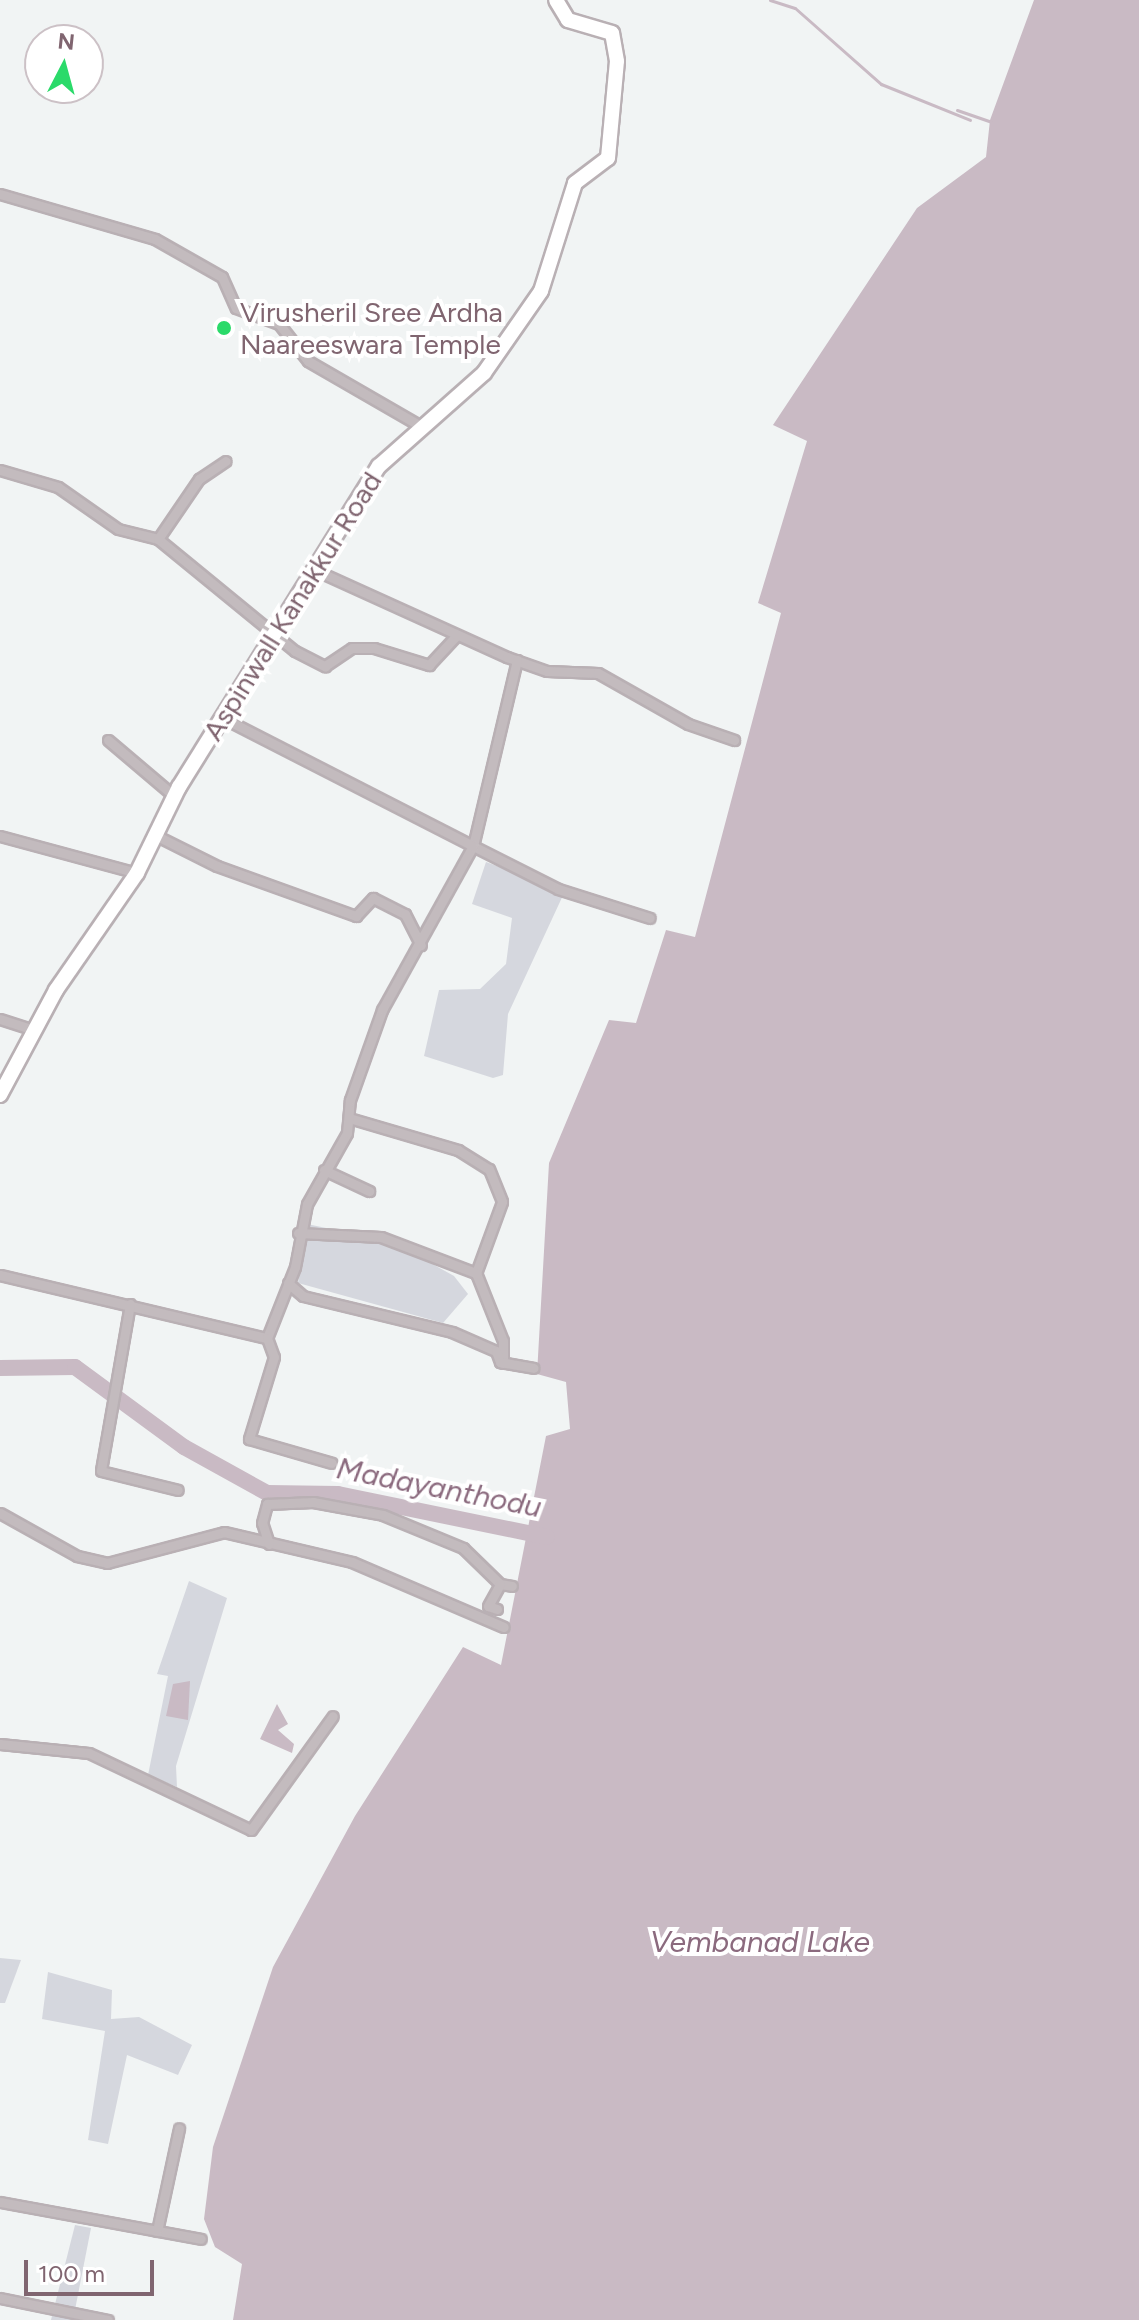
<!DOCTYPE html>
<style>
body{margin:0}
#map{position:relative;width:1139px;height:2320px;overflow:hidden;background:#f1f4f4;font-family:Figtree,sans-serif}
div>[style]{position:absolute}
.green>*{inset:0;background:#d5d7de}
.water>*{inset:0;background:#c9bac4}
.stream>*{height:3px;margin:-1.5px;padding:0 1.5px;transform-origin:1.5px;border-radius:1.5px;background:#c9bac4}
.river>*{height:16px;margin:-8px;padding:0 8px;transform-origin:8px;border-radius:8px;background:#c9bac4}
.roads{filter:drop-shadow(2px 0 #b9b0b4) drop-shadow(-2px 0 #b9b0b4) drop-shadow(0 2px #b9b0b4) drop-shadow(0 -2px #b9b0b4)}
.street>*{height:9px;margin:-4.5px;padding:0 4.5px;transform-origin:4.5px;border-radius:4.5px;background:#c3bbbe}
.secondary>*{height:14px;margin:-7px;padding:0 7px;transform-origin:7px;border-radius:7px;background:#fff}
.dots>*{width:22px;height:22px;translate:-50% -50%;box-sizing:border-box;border:4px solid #fff;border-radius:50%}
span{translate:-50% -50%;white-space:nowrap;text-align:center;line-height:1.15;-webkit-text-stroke:8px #fff;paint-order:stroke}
.poi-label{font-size:28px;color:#806570}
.left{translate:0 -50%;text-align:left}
.street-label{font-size:28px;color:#806570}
.water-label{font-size:30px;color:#8b6a7e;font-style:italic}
.north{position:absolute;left:24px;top:24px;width:80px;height:80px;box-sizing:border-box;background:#fff;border:2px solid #ccc1c6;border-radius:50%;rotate:6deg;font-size:22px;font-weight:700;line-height:32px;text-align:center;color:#806570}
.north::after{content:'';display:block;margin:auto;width:28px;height:36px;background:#2bda6a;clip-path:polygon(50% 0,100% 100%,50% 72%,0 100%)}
.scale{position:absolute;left:24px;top:2260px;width:130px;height:36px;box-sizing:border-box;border:4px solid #806570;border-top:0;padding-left:10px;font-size:24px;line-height:28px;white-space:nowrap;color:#806570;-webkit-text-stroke:6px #fff;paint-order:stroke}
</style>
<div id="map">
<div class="green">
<i style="clip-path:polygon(486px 862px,565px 891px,508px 1014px,503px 1075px,493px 1078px,424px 1056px,439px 990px,480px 989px,506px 964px,512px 918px,472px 904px)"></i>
<i style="clip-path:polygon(307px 1224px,393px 1242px,454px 1276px,468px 1294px,443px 1323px,298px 1283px)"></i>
<i style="clip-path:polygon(189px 1581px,227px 1598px,176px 1766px,177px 1787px,148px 1775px,168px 1676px,157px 1674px)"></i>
<i style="clip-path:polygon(0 1958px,21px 1960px,5px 2003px,0 2003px)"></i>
<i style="clip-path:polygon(48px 1972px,112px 1990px,111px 2019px,139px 2017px,192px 2045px,178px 2075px,127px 2055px,108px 2144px,88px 2140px,105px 2031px,42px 2019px)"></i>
<i style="clip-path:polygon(75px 2225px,91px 2228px,73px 2320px,51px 2320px)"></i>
</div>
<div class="water">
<i style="clip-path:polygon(1034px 0,1139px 0,1139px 2320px,233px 2320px,242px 2264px,215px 2247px,204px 2219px,213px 2147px,273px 1967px,355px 1816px,463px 1647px,501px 1665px,546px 1436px,570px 1429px,566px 1382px,537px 1374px,549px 1163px,609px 1020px,636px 1023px,666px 930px,695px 937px,781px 613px,758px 603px,807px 441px,773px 425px,917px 208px,986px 157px,990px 120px)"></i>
<i style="clip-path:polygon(190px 1681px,188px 1720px,166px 1716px,173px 1684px)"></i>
<i style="clip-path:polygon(277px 1704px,288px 1724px,278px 1730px,294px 1744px,292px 1753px,260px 1739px)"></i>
</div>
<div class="stream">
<i style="left:770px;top:0;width:26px;rotate:18deg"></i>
<i style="left:795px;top:8px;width:115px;rotate:41.5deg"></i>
<i style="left:881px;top:84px;width:96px;rotate:22deg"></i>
<i style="left:957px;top:110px;width:36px;rotate:19deg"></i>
</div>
<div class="river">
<i style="left:0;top:1368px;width:75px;rotate:-0.8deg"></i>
<i style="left:75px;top:1367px;width:135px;rotate:36.3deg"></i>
<i style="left:184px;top:1447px;width:95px;rotate:29deg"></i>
<i style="left:267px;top:1493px;width:71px;rotate:0.8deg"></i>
<i style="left:338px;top:1494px;width:213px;rotate:11.6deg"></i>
</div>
<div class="roads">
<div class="street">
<i style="left:0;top:194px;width:161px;rotate:16.2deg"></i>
<i style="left:155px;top:239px;width:77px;rotate:29.6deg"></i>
<i style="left:222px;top:277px;width:34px;rotate:66deg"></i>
<i style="left:236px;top:308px;width:46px;rotate:20.4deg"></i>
<i style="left:279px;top:324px;width:47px;rotate:51.9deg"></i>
<i style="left:308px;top:361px;width:134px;rotate:30deg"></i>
<i style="left:0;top:470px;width:60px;rotate:16.3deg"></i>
<i style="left:58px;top:487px;width:73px;rotate:35deg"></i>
<i style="left:118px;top:529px;width:41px;rotate:14deg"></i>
<i style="left:158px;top:539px;width:177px;rotate:39.3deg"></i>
<i style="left:295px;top:651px;width:34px;rotate:27deg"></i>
<i style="left:325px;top:666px;width:32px;rotate:-34deg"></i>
<i style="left:352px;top:648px;width:22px"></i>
<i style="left:374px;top:648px;width:58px;rotate:17.2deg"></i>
<i style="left:429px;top:665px;width:41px;rotate:-47deg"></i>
<i style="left:158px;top:539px;width:73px;rotate:-55.7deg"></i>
<i style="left:199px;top:479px;width:32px;rotate:-34deg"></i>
<i style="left:315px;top:570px;width:211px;rotate:24.4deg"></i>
<i style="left:507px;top:657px;width:42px;rotate:19.3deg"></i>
<i style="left:547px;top:671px;width:51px;rotate:2.2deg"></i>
<i style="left:598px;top:673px;width:103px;rotate:29.5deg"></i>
<i style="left:688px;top:724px;width:49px;rotate:19.2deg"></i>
<i style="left:517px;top:660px;width:191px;rotate:103.3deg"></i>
<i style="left:473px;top:846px;width:95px;rotate:26.8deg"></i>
<i style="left:558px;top:889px;width:96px;rotate:17.5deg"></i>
<i style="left:108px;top:740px;width:87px;rotate:40.3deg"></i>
<i style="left:155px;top:835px;width:69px;rotate:26.6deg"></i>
<i style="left:217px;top:866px;width:148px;rotate:19.8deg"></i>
<i style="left:356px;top:916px;width:25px;rotate:-47deg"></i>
<i style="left:373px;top:898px;width:36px;rotate:27deg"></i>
<i style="left:405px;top:914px;width:35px;rotate:63deg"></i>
<i style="left:0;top:836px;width:142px;rotate:15.1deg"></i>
<i style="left:0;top:1019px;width:35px;rotate:18deg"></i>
<i style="left:349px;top:1118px;width:114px;rotate:16.4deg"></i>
<i style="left:458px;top:1150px;width:36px;rotate:32deg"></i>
<i style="left:489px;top:1169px;width:35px;rotate:68deg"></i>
<i style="left:502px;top:1202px;width:76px;rotate:110.1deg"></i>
<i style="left:476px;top:1273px;width:73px;rotate:68.3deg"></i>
<i style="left:503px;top:1341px;width:22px;rotate:90deg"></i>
<i style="left:324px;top:1170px;width:50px;rotate:25deg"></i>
<i style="left:298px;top:1233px;width:83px;rotate:2.8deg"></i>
<i style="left:381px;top:1237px;width:102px;rotate:20.8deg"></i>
<i style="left:0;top:1275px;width:274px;rotate:13.3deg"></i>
<i style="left:267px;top:1338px;width:76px;rotate:-68.5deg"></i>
<i style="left:295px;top:1267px;width:64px;rotate:-79.2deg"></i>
<i style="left:307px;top:1204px;width:81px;rotate:-60.6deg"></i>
<i style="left:347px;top:1133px;width:33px;rotate:-85deg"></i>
<i style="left:350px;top:1100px;width:96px;rotate:-70.4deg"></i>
<i style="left:382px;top:1010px;width:188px;rotate:-61deg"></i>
<i style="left:473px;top:846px;width:283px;rotate:-152.9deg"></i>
<i style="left:288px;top:1283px;width:20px;rotate:41deg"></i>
<i style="left:303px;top:1296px;width:153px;rotate:13.6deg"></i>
<i style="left:452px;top:1332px;width:48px;rotate:23.4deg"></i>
<i style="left:496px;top:1351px;width:12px;rotate:70deg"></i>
<i style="left:500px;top:1362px;width:34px;rotate:10deg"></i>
<i style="left:130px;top:1304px;width:169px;rotate:99.9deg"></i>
<i style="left:101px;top:1471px;width:79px;rotate:13.9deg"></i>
<i style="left:267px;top:1338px;width:20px;rotate:70deg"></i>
<i style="left:274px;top:1357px;width:86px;rotate:107deg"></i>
<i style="left:249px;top:1439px;width:86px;rotate:16.1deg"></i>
<i style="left:0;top:1513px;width:88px;rotate:29.2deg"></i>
<i style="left:77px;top:1556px;width:31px;rotate:13deg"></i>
<i style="left:107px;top:1563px;width:121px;rotate:-14.8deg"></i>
<i style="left:224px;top:1532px;width:131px;rotate:13.2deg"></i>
<i style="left:352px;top:1562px;width:165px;rotate:23.2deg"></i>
<i style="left:269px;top:1544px;width:22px;rotate:-108deg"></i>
<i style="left:262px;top:1523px;width:20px;rotate:-75deg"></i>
<i style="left:267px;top:1504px;width:46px;rotate:-2.5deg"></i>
<i style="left:313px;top:1502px;width:71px;rotate:10.5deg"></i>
<i style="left:383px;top:1515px;width:87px;rotate:22.4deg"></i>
<i style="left:463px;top:1548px;width:52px;rotate:44.2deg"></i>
<i style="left:500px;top:1584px;width:12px;rotate:9deg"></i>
<i style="left:497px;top:1609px;width:9px;rotate:-162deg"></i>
<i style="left:488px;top:1606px;width:25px;rotate:-61deg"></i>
<i style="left:0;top:1744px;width:89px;rotate:5.8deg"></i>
<i style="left:89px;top:1753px;width:179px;rotate:25.4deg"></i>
<i style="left:251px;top:1830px;width:140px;rotate:-54.3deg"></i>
<i style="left:0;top:2202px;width:204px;rotate:10.4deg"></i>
<i style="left:157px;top:2231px;width:105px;rotate:-77.9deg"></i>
<i style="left:0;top:2298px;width:110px;rotate:11.5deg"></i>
</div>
<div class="secondary">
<i style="left:0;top:1095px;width:119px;rotate:-61.9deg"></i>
<i style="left:56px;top:990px;width:142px;rotate:-55.3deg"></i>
<i style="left:137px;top:873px;width:96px;rotate:-64deg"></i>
<i style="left:179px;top:787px;width:378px;rotate:-58.1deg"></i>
<i style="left:379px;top:466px;width:140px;rotate:-41.5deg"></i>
<i style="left:484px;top:373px;width:100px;rotate:-55.2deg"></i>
<i style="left:541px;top:291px;width:113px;rotate:-72.5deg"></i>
<i style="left:575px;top:183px;width:41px;rotate:-37.1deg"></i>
<i style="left:608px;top:158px;width:97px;rotate:-84.7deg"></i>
<i style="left:617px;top:61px;width:28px;rotate:-100deg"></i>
<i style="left:612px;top:33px;width:46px;rotate:-163.5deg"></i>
<i style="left:568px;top:20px;width:23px;rotate:-121deg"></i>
</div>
</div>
<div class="dots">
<i style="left:224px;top:328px;background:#2bda6a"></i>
</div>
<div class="poi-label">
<span class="left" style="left:240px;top:328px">Virusheril Sree Ardha<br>Naareeswara Temple</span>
</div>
<div class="street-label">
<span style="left:292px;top:606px;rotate:-58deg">Aspinwall Kanakkur Road</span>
</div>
<div class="water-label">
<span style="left:439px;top:1488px;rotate:11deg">Madayanthodu</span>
<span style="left:760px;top:1942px">Vembanad Lake</span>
</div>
<div class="north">N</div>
<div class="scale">100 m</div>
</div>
